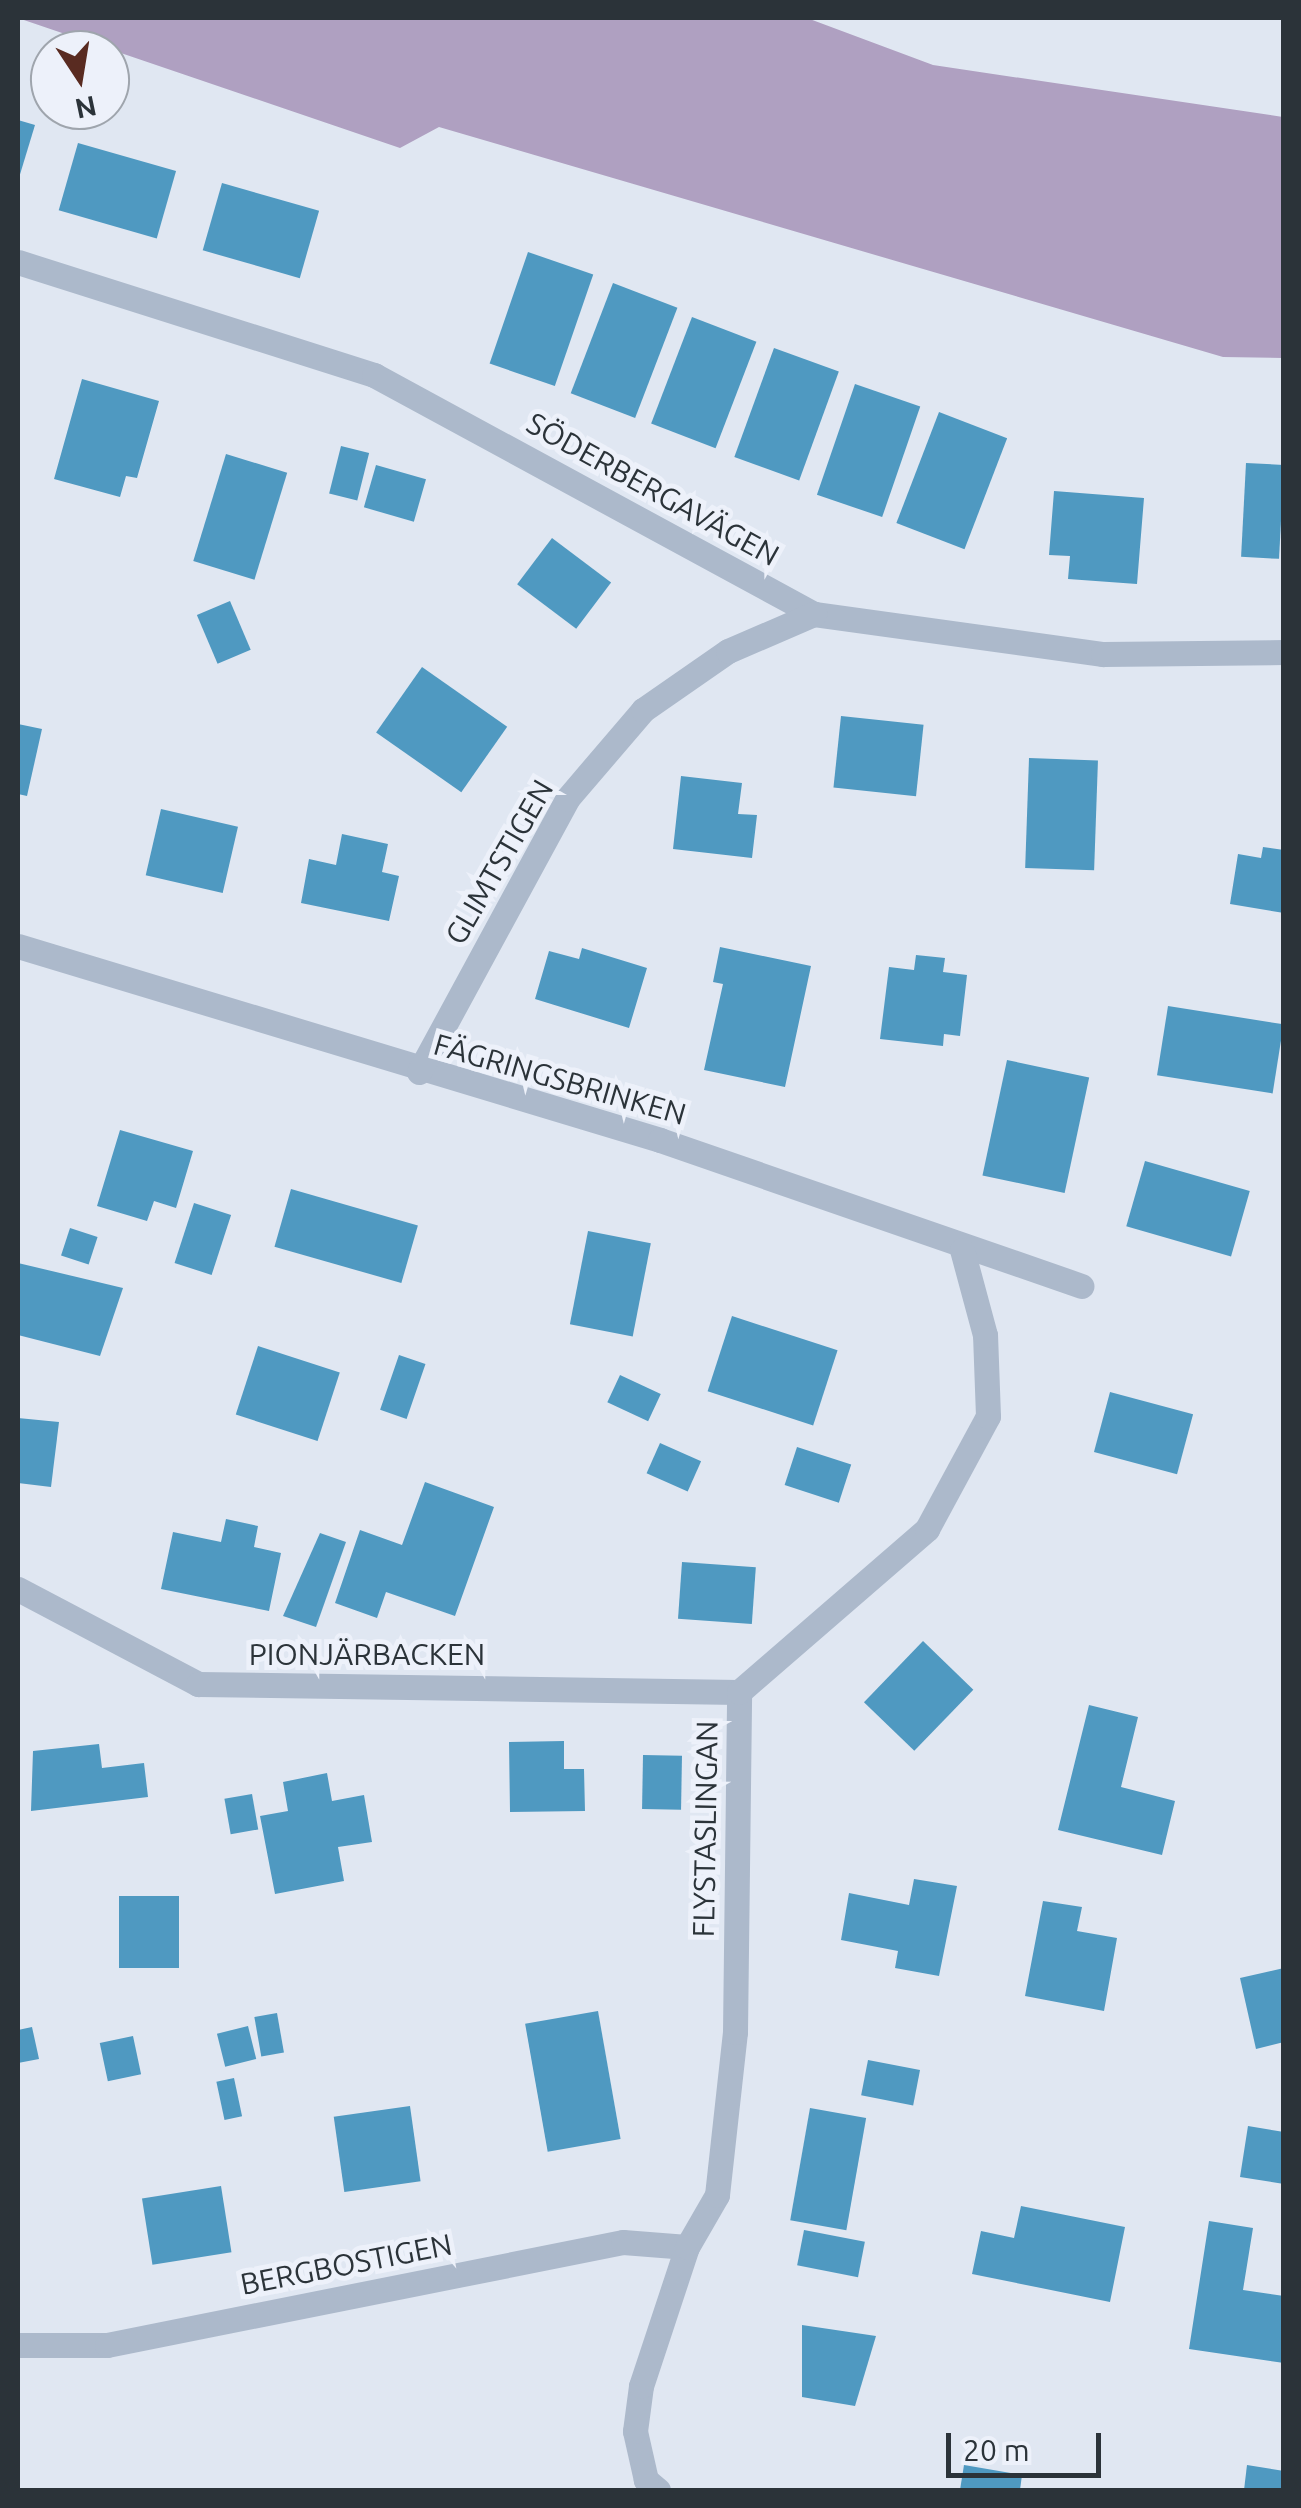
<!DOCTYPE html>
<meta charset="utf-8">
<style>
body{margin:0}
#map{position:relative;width:1301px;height:2508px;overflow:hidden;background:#e0e7f2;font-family:Ubuntu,sans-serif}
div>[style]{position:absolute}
.green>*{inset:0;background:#afa0c1}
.building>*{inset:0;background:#4f99c1;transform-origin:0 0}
.street>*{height:25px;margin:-12.5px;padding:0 12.5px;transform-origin:12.5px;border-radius:12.5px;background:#acb9cb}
span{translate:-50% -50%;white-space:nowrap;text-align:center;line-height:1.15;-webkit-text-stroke:10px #edf1fa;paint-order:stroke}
.street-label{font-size:30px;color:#2b3339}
.frame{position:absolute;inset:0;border:20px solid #2b3339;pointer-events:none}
.north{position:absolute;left:30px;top:30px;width:100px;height:100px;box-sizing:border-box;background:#edf1fa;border:2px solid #9fa5ad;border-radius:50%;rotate:168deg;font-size:28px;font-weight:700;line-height:40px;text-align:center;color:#2b3339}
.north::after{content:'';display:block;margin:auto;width:35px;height:45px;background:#592b21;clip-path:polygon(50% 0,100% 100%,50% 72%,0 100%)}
.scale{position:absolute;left:946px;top:2433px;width:155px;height:45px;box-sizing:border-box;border:5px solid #2b3339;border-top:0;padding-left:12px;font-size:30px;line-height:35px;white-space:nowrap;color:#2b3339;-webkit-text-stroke:8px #edf1fa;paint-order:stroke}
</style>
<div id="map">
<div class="green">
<i style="clip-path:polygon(18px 18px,807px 18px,933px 65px,1283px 117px,1283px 358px,1223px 357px,439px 127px,400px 148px)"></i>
</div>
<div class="building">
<i style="clip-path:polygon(18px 120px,35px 125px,18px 181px)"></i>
<i style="left:78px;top:143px;width:102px;height:70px;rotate:16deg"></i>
<i style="left:222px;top:183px;width:101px;height:70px;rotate:16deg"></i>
<i style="left:528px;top:252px;width:69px;height:118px;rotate:19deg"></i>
<i style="left:613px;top:283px;width:69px;height:118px;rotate:21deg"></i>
<i style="left:692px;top:317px;width:69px;height:114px;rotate:21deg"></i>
<i style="left:774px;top:348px;width:69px;height:116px;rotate:20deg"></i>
<i style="clip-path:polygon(82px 379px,159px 401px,137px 478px,126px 476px,120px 497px,54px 479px)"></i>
<i style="left:855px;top:384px;width:69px;height:117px;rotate:19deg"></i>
<i style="left:939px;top:412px;width:73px;height:119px;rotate:21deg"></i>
<i style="left:341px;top:446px;width:29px;height:49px;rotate:14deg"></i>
<i style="left:226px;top:454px;width:64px;height:112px;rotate:17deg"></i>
<i style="left:1246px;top:463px;width:38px;height:94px;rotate:3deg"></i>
<i style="left:376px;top:465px;width:52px;height:44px;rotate:16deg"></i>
<i style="clip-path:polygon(1054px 491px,1144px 498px,1137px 584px,1068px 579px,1070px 556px,1049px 555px)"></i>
<i style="left:552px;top:538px;width:74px;height:58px;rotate:37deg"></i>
<i style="left:230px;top:601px;width:53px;height:36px;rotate:67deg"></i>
<i style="left:422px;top:667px;width:104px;height:80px;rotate:35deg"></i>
<i style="left:841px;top:716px;width:83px;height:72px;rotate:6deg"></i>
<i style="clip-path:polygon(18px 724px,42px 729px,27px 796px,18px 794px)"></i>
<i style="left:1029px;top:758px;width:69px;height:110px;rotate:2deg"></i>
<i style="clip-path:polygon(681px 776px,742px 783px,738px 814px,757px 815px,752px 858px,673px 849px)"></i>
<i style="left:161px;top:809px;width:79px;height:68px;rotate:13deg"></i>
<i style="clip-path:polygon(342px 834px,388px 844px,382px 872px,399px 876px,389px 921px,301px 903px,309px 859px,336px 865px)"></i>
<i style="clip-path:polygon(1263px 847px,1284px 850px,1284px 913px,1230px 904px,1238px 854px,1261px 858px)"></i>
<i style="clip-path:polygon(720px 947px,811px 966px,785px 1087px,704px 1070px,723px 984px,713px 982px)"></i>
<i style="clip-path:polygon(582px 948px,647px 968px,629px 1028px,535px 999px,549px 951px,579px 959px)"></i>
<i style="clip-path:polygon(916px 955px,945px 958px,943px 972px,967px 975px,960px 1036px,944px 1034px,943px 1046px,880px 1039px,889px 967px,914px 970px)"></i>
<i style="left:1168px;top:1006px;width:117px;height:70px;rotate:9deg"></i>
<i style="left:1007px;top:1060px;width:84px;height:118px;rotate:12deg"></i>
<i style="clip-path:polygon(120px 1130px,193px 1151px,176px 1208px,154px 1201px,147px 1221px,97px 1206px)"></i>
<i style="left:1145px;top:1161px;width:109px;height:68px;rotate:16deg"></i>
<i style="left:291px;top:1189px;width:132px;height:60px;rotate:16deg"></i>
<i style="left:194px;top:1203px;width:39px;height:63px;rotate:18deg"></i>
<i style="left:70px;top:1228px;width:29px;height:29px;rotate:18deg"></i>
<i style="left:588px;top:1231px;width:64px;height:95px;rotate:11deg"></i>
<i style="clip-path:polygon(18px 1263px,123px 1288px,100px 1356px,18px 1335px)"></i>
<i style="left:732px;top:1316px;width:111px;height:79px;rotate:18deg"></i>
<i style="left:258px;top:1346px;width:86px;height:72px;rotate:18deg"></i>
<i style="left:399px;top:1355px;width:28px;height:58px;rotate:19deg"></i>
<i style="left:620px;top:1375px;width:45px;height:30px;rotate:25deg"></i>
<i style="left:1110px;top:1392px;width:86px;height:62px;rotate:15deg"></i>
<i style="clip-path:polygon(18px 1418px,59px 1422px,51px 1487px,18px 1483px)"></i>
<i style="left:660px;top:1443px;width:45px;height:33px;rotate:24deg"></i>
<i style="left:797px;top:1447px;width:57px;height:40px;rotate:18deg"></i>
<i style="clip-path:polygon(425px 1482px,494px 1507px,455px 1616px,386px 1592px,377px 1618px,335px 1603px,360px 1530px,402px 1545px)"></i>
<i style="clip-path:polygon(226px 1519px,258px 1526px,254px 1547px,281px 1553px,269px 1611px,161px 1589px,173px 1532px,221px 1542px)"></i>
<i style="clip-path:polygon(320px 1533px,346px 1542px,316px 1627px,283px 1616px)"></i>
<i style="left:682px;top:1562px;width:74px;height:57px;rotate:4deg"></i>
<i style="left:923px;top:1641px;width:70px;height:85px;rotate:44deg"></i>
<i style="clip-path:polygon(1089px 1705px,1138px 1717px,1121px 1787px,1175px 1801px,1162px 1855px,1058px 1830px)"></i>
<i style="clip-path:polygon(564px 1741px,564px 1769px,584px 1769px,585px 1811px,510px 1812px,509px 1742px)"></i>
<i style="clip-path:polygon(99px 1744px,102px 1768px,144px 1763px,148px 1797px,31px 1811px,33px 1751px)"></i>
<i style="left:643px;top:1755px;width:39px;height:54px;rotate:1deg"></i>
<i style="clip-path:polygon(327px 1773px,332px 1801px,364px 1795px,372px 1842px,338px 1847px,344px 1881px,275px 1894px,260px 1816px,288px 1811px,283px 1782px)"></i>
<i style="left:252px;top:1794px;width:36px;height:28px;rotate:80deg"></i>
<i style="clip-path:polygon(914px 1879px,957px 1886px,939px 1976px,895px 1968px,898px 1951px,841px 1940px,849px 1893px,909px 1905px)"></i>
<i style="left:119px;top:1896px;width:60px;height:72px"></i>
<i style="clip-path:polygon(1043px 1901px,1082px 1907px,1077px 1931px,1117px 1938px,1104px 2011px,1025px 1996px)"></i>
<i style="clip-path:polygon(1284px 1968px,1284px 2042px,1256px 2049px,1240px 1978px)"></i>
<i style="left:598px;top:2011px;width:130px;height:74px;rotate:80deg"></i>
<i style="left:277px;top:2013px;width:40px;height:23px;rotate:80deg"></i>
<i style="left:248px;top:2026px;width:34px;height:32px;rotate:76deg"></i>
<i style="clip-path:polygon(32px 2027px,39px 2059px,18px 2063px,18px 2030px)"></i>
<i style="left:133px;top:2036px;width:39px;height:34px;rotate:78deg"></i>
<i style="left:868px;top:2060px;width:53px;height:36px;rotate:11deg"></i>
<i style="left:234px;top:2078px;width:39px;height:18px;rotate:78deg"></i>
<i style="left:410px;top:2106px;width:76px;height:77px;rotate:82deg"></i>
<i style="left:810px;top:2108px;width:57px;height:114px;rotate:10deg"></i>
<i style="clip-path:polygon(1248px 2126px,1284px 2132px,1284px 2184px,1240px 2177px)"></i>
<i style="left:221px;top:2186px;width:67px;height:80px;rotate:81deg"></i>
<i style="clip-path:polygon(1021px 2206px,1125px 2227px,1110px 2302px,972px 2274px,981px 2231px,1014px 2238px)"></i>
<i style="clip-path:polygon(1209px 2221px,1253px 2228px,1243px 2290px,1284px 2296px,1284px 2363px,1189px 2349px)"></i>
<i style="left:804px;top:2230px;width:62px;height:36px;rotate:11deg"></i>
<i style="clip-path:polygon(802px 2325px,876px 2336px,855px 2406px,802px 2397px)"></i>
<i style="clip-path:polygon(964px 2465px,1022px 2475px,1020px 2490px,960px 2490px)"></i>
<i style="clip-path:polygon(1247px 2465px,1284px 2471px,1284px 2490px,1244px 2490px)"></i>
</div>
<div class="street">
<i style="left:18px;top:262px;width:374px;rotate:17.6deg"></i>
<i style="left:374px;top:375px;width:501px;rotate:28.51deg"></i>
<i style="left:814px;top:614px;width:292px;rotate:7.9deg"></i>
<i style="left:1103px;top:654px;width:181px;rotate:-0.6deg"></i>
<i style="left:18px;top:946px;width:671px;rotate:16.81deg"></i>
<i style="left:660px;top:1140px;width:446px;rotate:19.1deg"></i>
<i style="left:419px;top:1072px;width:311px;rotate:-61.5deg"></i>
<i style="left:567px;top:799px;width:117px;rotate:-49.5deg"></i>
<i style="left:643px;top:710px;width:103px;rotate:-34.8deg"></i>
<i style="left:728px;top:651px;width:94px;rotate:-23.3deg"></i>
<i style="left:18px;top:1589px;width:204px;rotate:27.8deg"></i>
<i style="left:198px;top:1684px;width:541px;rotate:0.85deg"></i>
<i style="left:18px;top:2345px;width:89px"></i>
<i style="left:107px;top:2345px;width:526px;rotate:-11.29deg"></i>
<i style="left:623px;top:2242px;width:64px;rotate:4.5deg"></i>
<i style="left:658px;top:2490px;width:16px;rotate:-140deg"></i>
<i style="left:646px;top:2480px;width:50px;rotate:-102.7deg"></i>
<i style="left:635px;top:2431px;width:45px;rotate:-82.4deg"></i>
<i style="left:641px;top:2386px;width:146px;rotate:-71.7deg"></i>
<i style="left:687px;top:2247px;width:60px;rotate:-60deg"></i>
<i style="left:717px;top:2195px;width:164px;rotate:-83.7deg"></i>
<i style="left:735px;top:2032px;width:340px;rotate:-89.3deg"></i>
<i style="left:739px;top:1692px;width:249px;rotate:-40.9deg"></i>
<i style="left:927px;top:1529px;width:128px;rotate:-61.6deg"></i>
<i style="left:988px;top:1416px;width:81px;rotate:-92.1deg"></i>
<i style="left:985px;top:1335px;width:88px;rotate:-105.1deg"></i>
</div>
<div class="street-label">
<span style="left:653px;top:489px;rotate:29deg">SÖDERBERGAVÄGEN</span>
<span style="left:499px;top:862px;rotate:-60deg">GLIMTSTIGEN</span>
<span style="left:560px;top:1079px;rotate:16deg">FÄGRINGSBRINKEN</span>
<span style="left:367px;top:1654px">PIONJÄRBACKEN</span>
<span style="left:705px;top:1829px;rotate:-89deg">FLYSTASLINGAN</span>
<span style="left:346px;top:2264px;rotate:-11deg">BERGBOSTIGEN</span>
</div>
<div class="frame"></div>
<div class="north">N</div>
<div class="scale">20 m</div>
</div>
